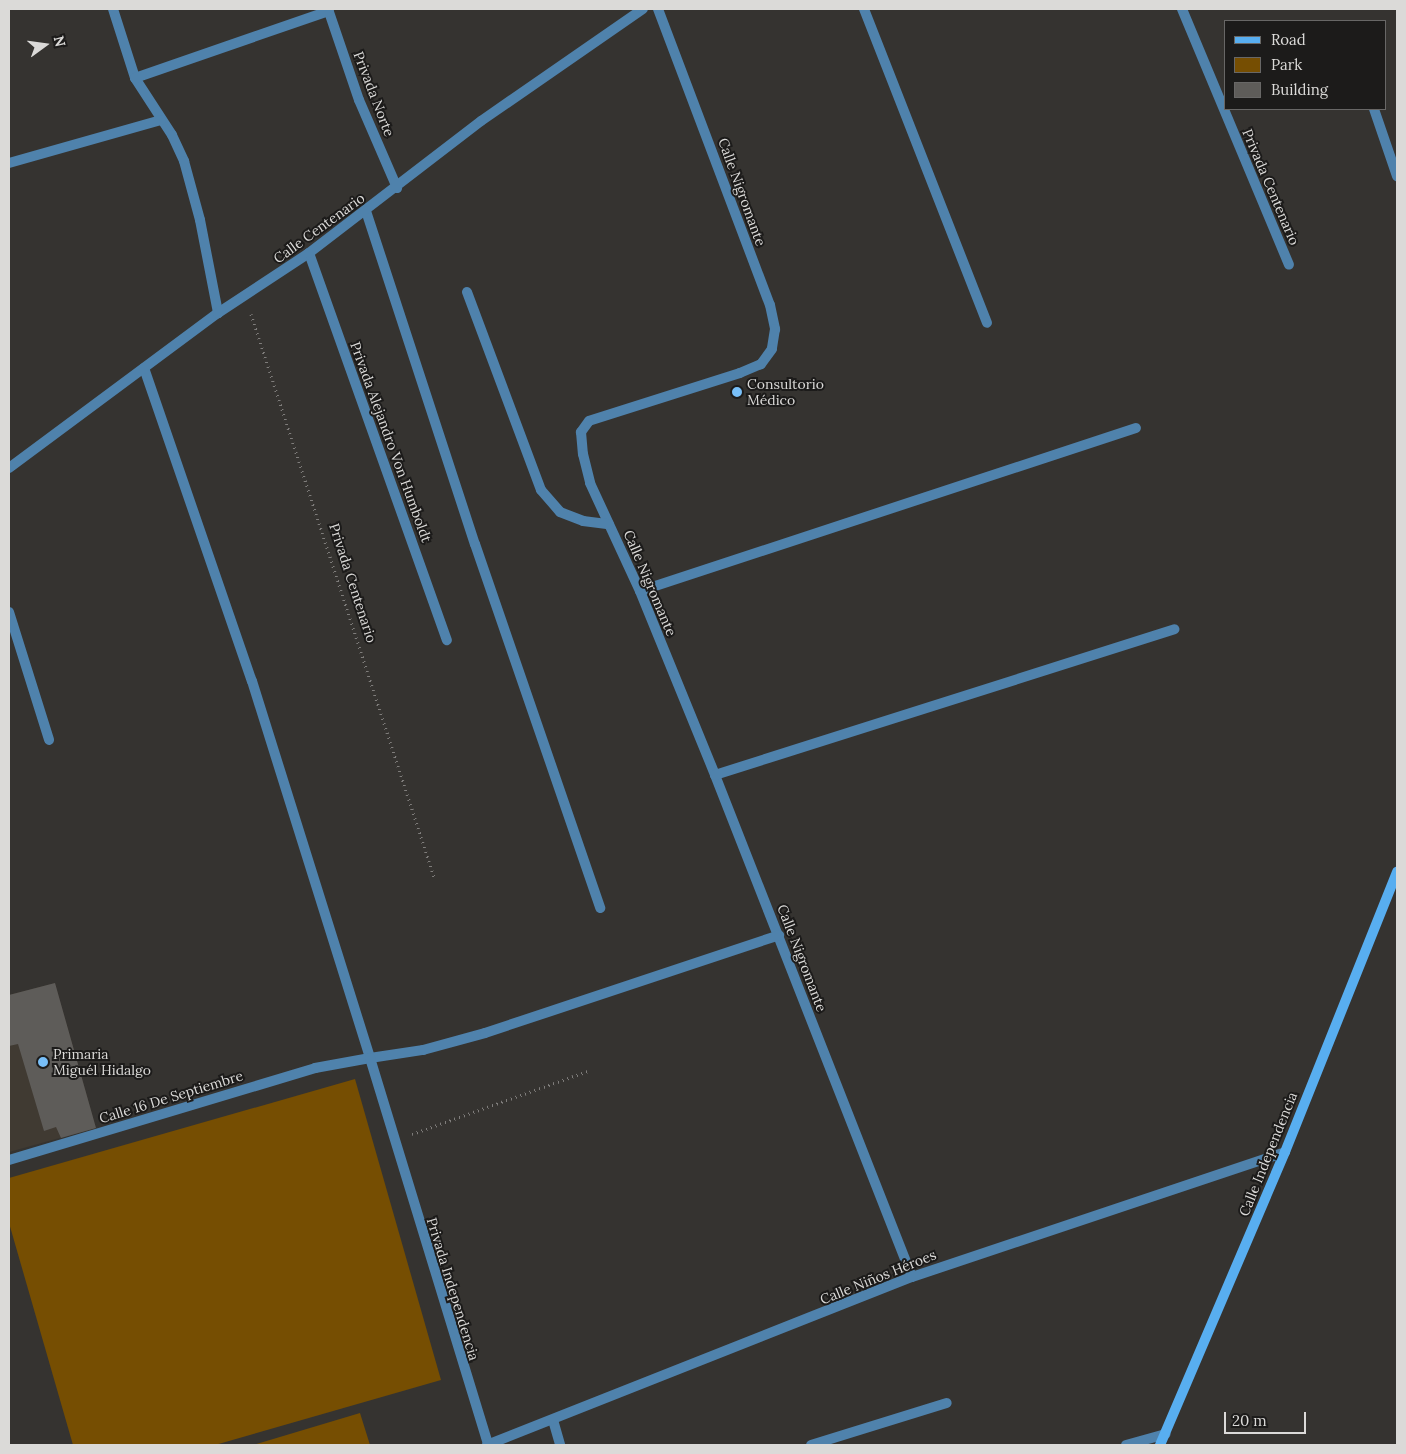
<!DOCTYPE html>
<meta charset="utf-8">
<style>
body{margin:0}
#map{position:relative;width:1406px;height:1454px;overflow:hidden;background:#353330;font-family:Lora,serif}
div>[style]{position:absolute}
.built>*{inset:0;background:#403a32}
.green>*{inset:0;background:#764e02}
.building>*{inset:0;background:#5e5c59}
.path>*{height:3px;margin-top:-1.5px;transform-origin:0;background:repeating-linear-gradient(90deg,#7f7d7b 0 1px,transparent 0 5px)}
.service>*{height:10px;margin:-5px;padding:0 5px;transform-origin:5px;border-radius:5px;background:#4f82ac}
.minor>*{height:10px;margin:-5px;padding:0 5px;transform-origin:5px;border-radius:5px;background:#4f82ac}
.secondary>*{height:10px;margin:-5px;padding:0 5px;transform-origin:5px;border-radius:5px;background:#58aef0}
.dots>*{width:14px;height:14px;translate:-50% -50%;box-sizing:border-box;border:2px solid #1c1b1a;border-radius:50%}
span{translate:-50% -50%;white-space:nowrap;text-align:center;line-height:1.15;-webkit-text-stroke:4px #1c1b1a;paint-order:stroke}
.street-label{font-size:14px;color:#dbdad8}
.poi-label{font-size:14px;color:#dbdad8}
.left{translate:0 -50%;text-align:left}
.frame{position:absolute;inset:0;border:10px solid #dbdad8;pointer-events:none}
.legend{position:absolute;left:1224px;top:20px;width:162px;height:90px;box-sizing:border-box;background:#1c1b1a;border:1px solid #686766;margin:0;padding:6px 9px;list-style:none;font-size:15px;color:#dbdad8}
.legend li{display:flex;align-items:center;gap:10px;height:25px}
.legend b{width:25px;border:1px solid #686766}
.north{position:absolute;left:20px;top:20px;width:50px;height:50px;-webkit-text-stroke:4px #1c1b1a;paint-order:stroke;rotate:76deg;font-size:14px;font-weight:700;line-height:20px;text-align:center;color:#dbdad8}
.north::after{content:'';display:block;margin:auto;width:18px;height:22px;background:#dbdad8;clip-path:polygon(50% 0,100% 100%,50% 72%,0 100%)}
.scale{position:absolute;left:1224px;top:1412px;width:82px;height:22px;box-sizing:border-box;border:2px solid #dbdad8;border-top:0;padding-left:6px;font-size:15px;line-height:18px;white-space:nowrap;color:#dbdad8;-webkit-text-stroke:4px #1c1b1a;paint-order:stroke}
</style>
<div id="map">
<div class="built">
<i style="clip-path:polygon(55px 983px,96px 1128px,9px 1152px,9px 995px)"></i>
</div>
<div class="green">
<i style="clip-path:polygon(355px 1079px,441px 1380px,215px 1445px,73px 1445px,9px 1223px,9px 1178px)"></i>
<i style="clip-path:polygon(360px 1413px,370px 1445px,253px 1445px)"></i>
</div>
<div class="building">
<i style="clip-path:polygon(55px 983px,96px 1128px,61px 1138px,56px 1127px,44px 1131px,18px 1044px,9px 1046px,9px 995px)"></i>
</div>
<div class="path">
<i style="left:251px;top:314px;width:592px;rotate:71.99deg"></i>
<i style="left:412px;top:1134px;width:187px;rotate:-19.7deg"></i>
</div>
<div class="service">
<i style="left:864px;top:9px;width:337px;rotate:68.6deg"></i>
</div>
<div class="minor">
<i style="left:113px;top:9px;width:72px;rotate:72.3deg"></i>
<i style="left:135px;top:78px;width:68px;rotate:57deg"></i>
<i style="left:172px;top:135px;width:29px;rotate:65deg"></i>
<i style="left:184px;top:161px;width:61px;rotate:74.8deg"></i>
<i style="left:200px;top:220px;width:95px;rotate:79deg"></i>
<i style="left:328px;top:9px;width:96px;rotate:71.2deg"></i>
<i style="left:359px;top:100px;width:96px;rotate:66.6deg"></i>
<i style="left:658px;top:9px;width:316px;rotate:69.3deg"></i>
<i style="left:770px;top:305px;width:25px;rotate:78deg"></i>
<i style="left:775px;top:329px;width:20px;rotate:99deg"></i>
<i style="left:772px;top:349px;width:19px;rotate:126deg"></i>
<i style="left:761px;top:364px;width:23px;rotate:157deg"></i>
<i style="left:740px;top:373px;width:158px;rotate:162.4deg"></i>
<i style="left:589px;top:421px;width:14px;rotate:126deg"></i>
<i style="left:581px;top:432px;width:22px;rotate:85deg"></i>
<i style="left:583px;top:454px;width:30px;rotate:76deg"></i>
<i style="left:590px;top:483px;width:119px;rotate:65.2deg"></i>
<i style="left:640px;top:591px;width:199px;rotate:67.8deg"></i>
<i style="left:715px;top:775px;width:539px;rotate:68.57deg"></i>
<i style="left:1182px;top:9px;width:277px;rotate:67.3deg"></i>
<i style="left:135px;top:78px;width:205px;rotate:-19.1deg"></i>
<i style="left:1374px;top:109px;width:71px;rotate:71.1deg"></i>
<i style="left:9px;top:163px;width:158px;rotate:-15.8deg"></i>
<i style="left:366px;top:211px;width:350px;rotate:71.9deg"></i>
<i style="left:475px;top:544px;width:385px;rotate:71deg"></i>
<i style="left:309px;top:253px;width:411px;rotate:70.4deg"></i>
<i style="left:467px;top:292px;width:211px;rotate:69.5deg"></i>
<i style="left:541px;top:490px;width:29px;rotate:49deg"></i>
<i style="left:560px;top:512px;width:25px;rotate:21deg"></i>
<i style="left:583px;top:521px;width:26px;rotate:7deg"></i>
<i style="left:144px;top:368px;width:331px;rotate:71deg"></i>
<i style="left:252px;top:681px;width:395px;rotate:72.6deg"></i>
<i style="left:370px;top:1058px;width:54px;rotate:-8.6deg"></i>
<i style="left:423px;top:1050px;width:64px;rotate:-15.3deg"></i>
<i style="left:485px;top:1033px;width:310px;rotate:-18.4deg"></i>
<i style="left:9px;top:468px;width:260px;rotate:-36.6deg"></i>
<i style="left:218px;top:313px;width:109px;rotate:-33.4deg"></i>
<i style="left:309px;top:253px;width:217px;rotate:-37.5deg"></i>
<i style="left:481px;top:121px;width:197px;rotate:-34.7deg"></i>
<i style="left:640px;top:591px;width:522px;rotate:-18.19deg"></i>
<i style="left:9px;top:612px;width:134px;rotate:72.6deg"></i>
<i style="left:715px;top:775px;width:482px;rotate:-17.6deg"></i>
<i style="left:9px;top:1160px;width:320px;rotate:-16.7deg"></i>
<i style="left:315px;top:1068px;width:56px;rotate:-10.3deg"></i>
<i style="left:370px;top:1058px;width:405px;rotate:73deg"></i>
<i style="left:553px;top:1420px;width:26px;rotate:74deg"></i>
<i style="left:487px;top:1445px;width:457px;rotate:-21.6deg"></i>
<i style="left:912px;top:1277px;width:393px;rotate:-18.5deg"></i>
<i style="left:811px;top:1445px;width:142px;rotate:-17.2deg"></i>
<i style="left:1126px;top:1445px;width:41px;rotate:-15.4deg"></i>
</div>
<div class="secondary">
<i style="left:1160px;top:1445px;width:319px;rotate:-66.9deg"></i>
<i style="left:1285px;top:1152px;width:302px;rotate:-68.2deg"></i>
</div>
<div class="dots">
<i style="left:737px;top:392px;background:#78bff8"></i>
<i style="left:43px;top:1062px;background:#78bff8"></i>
</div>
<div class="street-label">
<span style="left:374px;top:94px;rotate:69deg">Privada Norte</span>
<span style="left:1271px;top:187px;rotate:67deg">Privada Centenario</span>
<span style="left:742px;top:192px;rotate:70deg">Calle Nigromante</span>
<span style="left:319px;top:228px;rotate:-36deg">Calle Centenario</span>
<span style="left:391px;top:442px;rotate:70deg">Privada Alejandro Von Humboldt</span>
<span style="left:353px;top:583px;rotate:72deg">Privada Centenario</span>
<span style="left:650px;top:583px;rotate:67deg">Calle Nigromante</span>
<span style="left:802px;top:958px;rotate:69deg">Calle Nigromante</span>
<span style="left:171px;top:1097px;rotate:-17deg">Calle 16 De Septiembre</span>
<span style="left:1268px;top:1154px;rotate:-68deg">Calle Independencia</span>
<span style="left:878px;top:1277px;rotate:-22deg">Calle Niños Héroes</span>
<span style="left:453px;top:1289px;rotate:73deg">Privada Independencia</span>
</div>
<div class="poi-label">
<span class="left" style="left:747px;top:392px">Consultorio<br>Médico</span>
<span class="left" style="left:53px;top:1062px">Primaria<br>Miguél Hidalgo</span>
</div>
<div class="frame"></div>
<ul class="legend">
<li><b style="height:6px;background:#58aef0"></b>Road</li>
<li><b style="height:14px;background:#764e02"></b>Park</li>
<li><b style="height:14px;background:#5e5c59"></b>Building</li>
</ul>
<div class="north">N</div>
<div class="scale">20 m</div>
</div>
